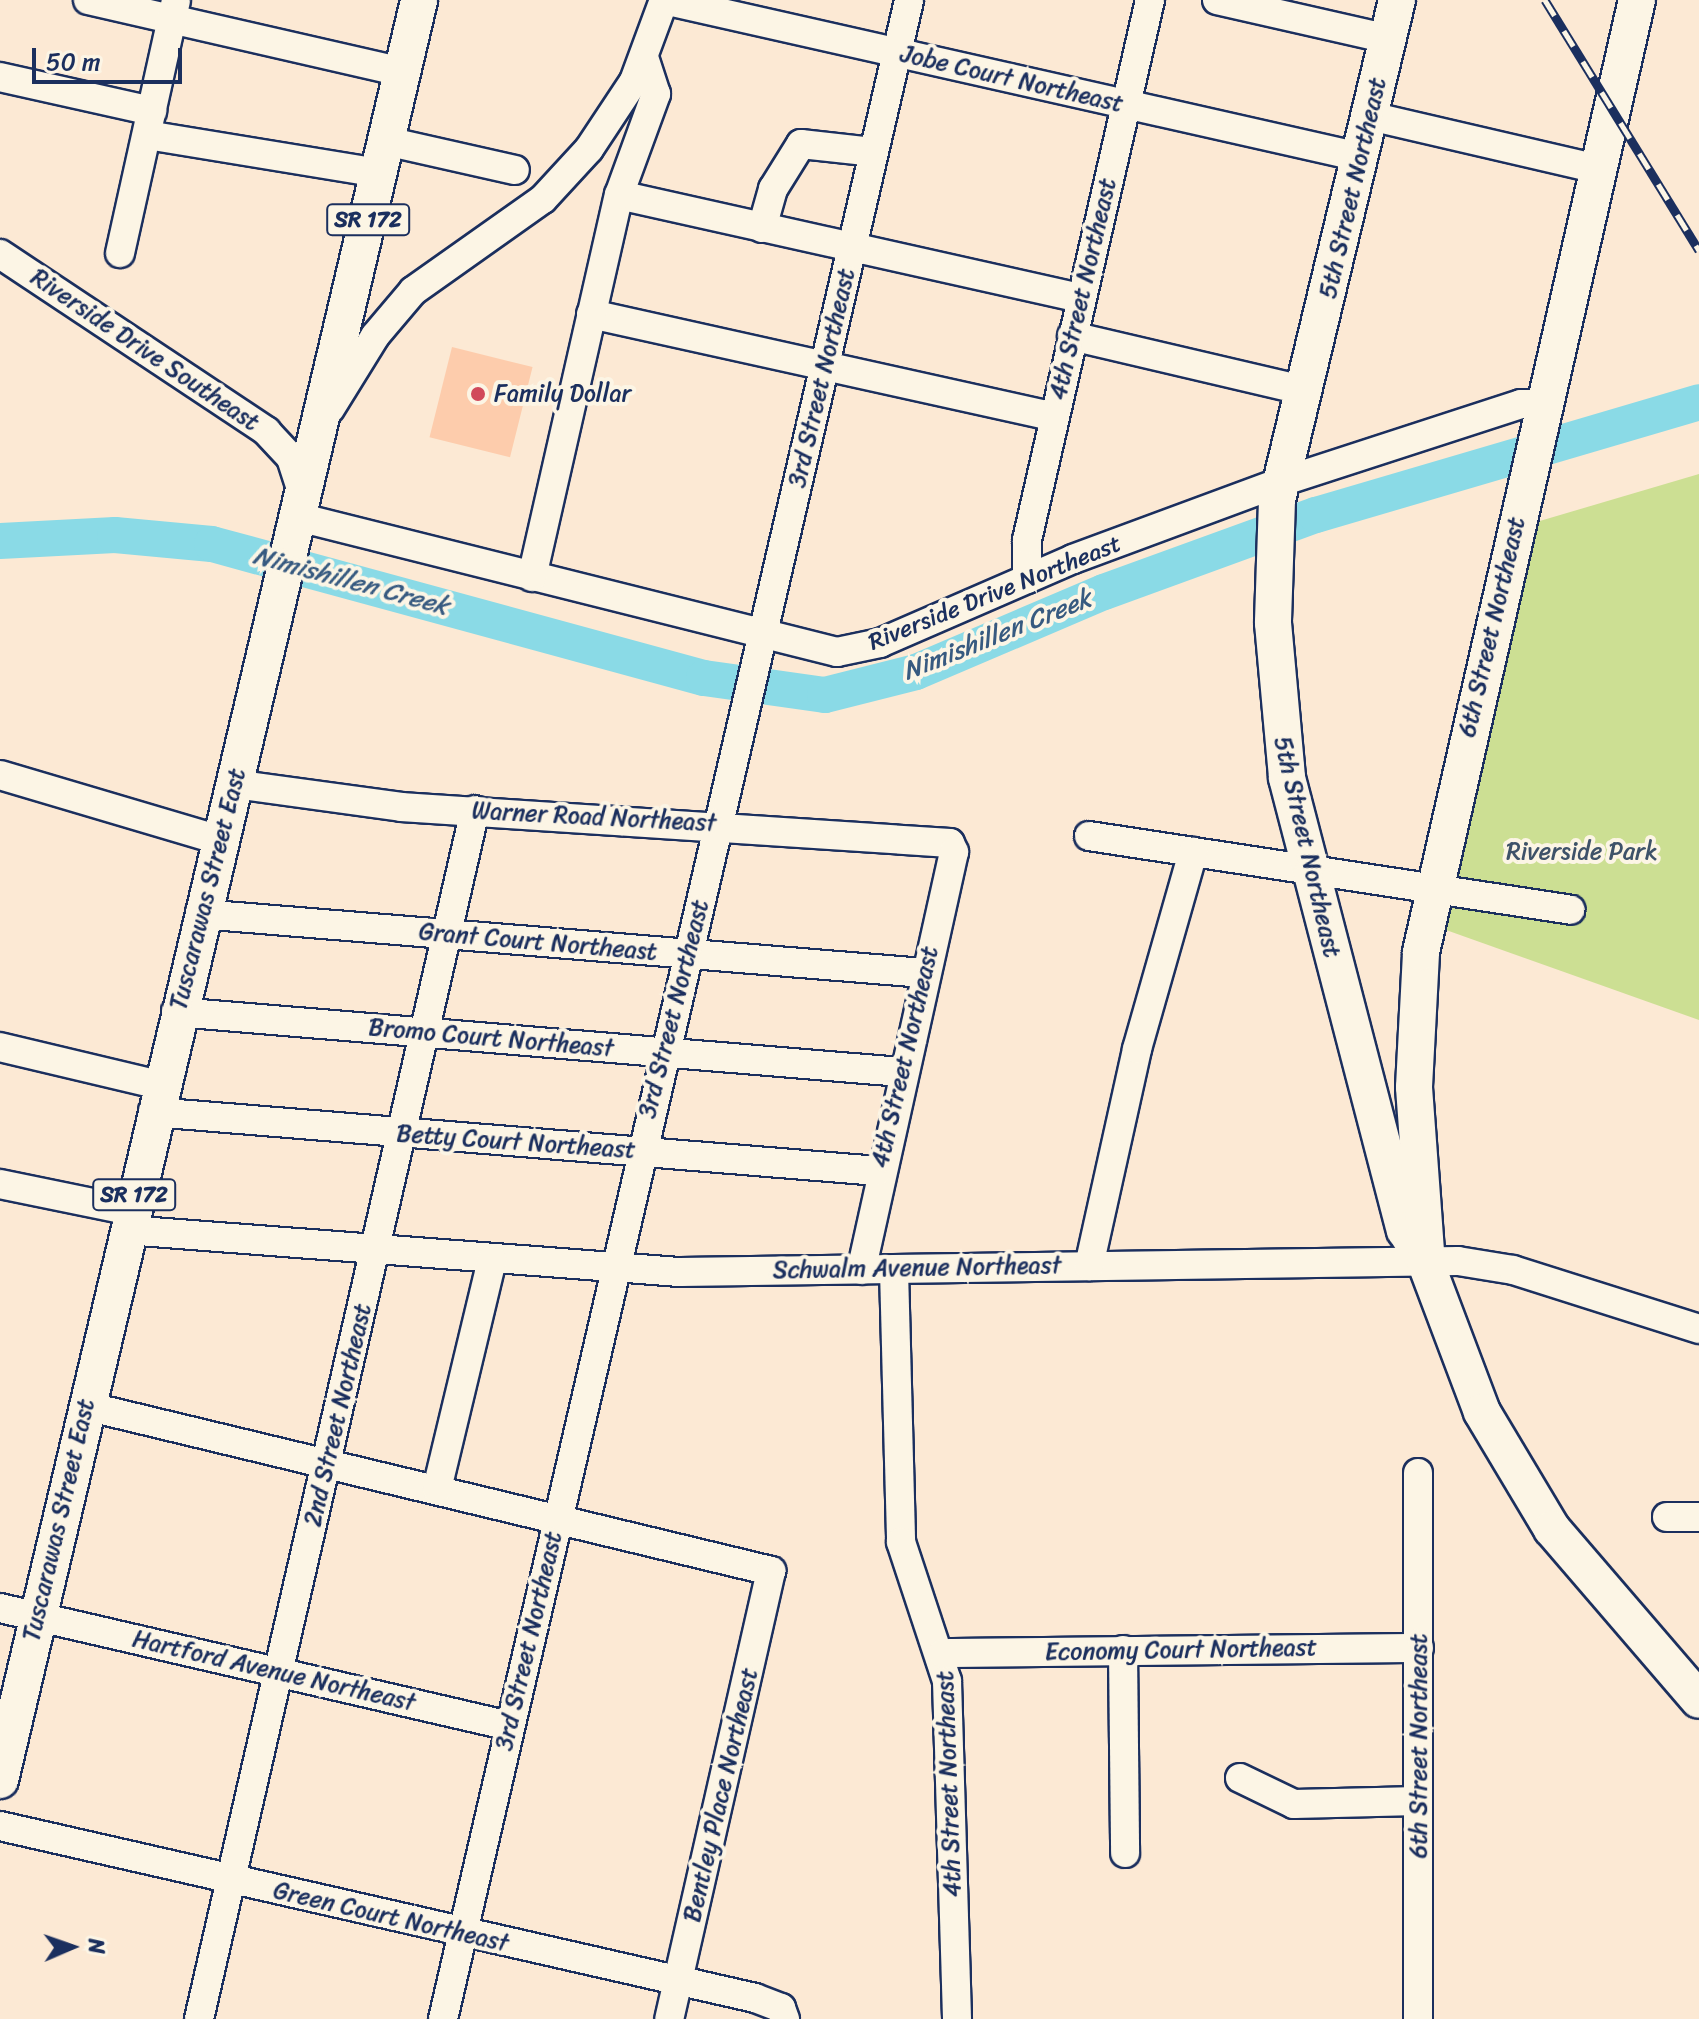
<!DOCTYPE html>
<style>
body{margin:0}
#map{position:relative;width:1699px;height:2019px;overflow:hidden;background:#fce9d4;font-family:Sriracha,sans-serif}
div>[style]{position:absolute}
.green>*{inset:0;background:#ccdf93}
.river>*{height:36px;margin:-18px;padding:0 18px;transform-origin:18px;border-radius:18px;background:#8adae6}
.building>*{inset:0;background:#fdccac;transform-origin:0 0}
.roads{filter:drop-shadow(2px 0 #1b2f5e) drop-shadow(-2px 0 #1b2f5e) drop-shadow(0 2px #1b2f5e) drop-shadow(0 -2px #1b2f5e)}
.minor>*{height:28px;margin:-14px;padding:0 14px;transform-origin:14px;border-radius:14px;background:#fcf5e5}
.major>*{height:36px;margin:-18px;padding:0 18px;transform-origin:18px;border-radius:18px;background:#fcf5e5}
.rail>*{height:9px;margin-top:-4.5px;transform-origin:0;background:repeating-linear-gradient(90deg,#fcf5e5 0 18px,#1b2f5e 0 36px);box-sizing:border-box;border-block:2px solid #1b2f5e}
.dots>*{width:22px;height:22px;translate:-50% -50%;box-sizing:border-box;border:4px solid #fcf5e5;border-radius:50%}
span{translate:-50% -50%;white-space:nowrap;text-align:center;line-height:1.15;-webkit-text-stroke:8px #fcf5e5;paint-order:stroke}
.shield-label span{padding:2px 6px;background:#fcf5e5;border:2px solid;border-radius:6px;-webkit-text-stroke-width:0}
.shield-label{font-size:22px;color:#1b2f5e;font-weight:700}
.street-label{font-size:24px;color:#1b2f5e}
.poi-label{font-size:24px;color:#1b2f5e}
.left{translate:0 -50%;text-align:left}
.park-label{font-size:24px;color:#3e5269}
.water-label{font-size:26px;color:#375a80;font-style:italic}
.north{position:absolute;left:32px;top:1907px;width:80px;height:80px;-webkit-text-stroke:6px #fcf5e5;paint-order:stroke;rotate:88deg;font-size:22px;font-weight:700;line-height:32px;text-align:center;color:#1b2f5e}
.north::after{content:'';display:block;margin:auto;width:28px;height:36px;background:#1b2f5e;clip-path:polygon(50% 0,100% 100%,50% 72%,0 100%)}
.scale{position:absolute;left:32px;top:48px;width:150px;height:36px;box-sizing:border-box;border:4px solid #1b2f5e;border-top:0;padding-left:10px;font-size:24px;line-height:28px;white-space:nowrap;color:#1b2f5e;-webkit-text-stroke:6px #fcf5e5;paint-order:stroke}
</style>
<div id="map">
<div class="green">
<i style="clip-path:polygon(1699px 474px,1699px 1020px,1446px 930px,1533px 523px)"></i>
</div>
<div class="river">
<i style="left:0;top:541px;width:115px;rotate:-3deg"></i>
<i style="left:115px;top:535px;width:97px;rotate:5.3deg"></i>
<i style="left:212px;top:544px;width:510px;rotate:15.24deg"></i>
<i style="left:704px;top:678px;width:122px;rotate:8deg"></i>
<i style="left:825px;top:695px;width:94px;rotate:-14.2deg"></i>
<i style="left:916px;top:672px;width:204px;rotate:-23.1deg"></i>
<i style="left:1104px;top:592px;width:226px;rotate:-20deg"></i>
<i style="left:1316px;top:515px;width:399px;rotate:-16.4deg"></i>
</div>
<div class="building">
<i style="left:452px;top:347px;width:83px;height:93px;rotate:14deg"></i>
</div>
<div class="roads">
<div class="minor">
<i style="left:88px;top:0;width:322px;rotate:12.9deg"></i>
<i style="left:664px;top:0;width:713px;rotate:12.71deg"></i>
<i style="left:1217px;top:0;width:175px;rotate:12.8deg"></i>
<i style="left:0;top:77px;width:156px;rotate:12.6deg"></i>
<i style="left:1370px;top:116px;width:234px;rotate:13.1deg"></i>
<i style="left:147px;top:135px;width:235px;rotate:9.3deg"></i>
<i style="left:386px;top:141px;width:132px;rotate:12.7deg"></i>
<i style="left:619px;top:195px;width:473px;rotate:12.6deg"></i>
<i style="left:762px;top:228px;width:41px;rotate:-74.2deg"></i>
<i style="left:773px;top:189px;width:53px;rotate:-58.1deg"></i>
<i style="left:801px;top:144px;width:72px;rotate:6.3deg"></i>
<i style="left:120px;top:253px;width:258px;rotate:-77.5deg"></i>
<i style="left:0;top:254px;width:320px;rotate:33.6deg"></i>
<i style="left:266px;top:431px;width:37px;rotate:47deg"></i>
<i style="left:291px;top:458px;width:39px;rotate:72deg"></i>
<i style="left:591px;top:314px;width:474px;rotate:12.5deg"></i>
<i style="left:1072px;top:336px;width:240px;rotate:13.2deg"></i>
<i style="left:330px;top:409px;width:86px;rotate:-58.3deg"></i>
<i style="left:375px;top:336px;width:59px;rotate:-49.8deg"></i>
<i style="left:413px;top:291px;width:159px;rotate:-35.3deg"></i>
<i style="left:543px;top:199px;width:68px;rotate:-47.4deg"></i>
<i style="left:589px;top:149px;width:82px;rotate:-56.5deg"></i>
<i style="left:634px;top:81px;width:86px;rotate:-69.7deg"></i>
<i style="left:298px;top:517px;width:556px;rotate:14.06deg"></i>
<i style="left:837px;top:652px;width:44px;rotate:-11.8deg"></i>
<i style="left:880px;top:643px;width:210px;rotate:-23.5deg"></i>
<i style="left:1073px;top:559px;width:222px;rotate:-20.3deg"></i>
<i style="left:1281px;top:482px;width:252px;rotate:-18deg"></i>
<i style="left:1521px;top:404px;width:22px"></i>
<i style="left:532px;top:577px;width:392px;rotate:-77.2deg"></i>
<i style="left:619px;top:195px;width:108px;rotate:-69.9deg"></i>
<i style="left:656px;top:94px;width:36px;rotate:-108deg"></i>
<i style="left:1027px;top:579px;width:39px;rotate:-90deg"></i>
<i style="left:1027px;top:540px;width:554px;rotate:-77.17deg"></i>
<i style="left:0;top:775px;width:228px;rotate:16.5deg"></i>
<i style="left:234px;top:784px;width:169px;rotate:7.8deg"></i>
<i style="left:401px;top:807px;width:550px;rotate:3.75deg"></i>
<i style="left:950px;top:843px;width:10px;rotate:66deg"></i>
<i style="left:954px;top:852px;width:428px;rotate:102.5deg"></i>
<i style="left:1089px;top:836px;width:487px;rotate:8.7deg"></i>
<i style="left:200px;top:914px;width:726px;rotate:4.66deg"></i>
<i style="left:176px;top:1012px;width:727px;rotate:4.73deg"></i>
<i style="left:0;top:1047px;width:164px;rotate:13.4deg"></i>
<i style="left:153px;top:1112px;width:727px;rotate:4.65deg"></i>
<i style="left:0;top:1184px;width:134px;rotate:11.6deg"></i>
<i style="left:126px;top:1230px;width:556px;rotate:4.34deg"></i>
<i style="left:680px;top:1272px;width:778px;rotate:-0.81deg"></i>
<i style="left:1458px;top:1261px;width:56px;rotate:9.3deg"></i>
<i style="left:1513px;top:1270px;width:195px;rotate:17.6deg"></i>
<i style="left:1089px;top:1266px;width:222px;rotate:-77.5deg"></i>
<i style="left:1137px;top:1049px;width:205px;rotate:-74.1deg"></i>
<i style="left:894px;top:1270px;width:272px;rotate:88.5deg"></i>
<i style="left:901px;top:1542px;width:146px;rotate:71.7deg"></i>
<i style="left:947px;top:1681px;width:338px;rotate:88.3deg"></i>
<i style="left:86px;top:1406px;width:705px;rotate:13.54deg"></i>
<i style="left:771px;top:1571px;width:459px;rotate:102.8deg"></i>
<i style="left:1418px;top:1473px;width:546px;rotate:90deg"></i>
<i style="left:437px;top:1489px;width:236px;rotate:-76.5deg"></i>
<i style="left:1667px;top:1517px;width:32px"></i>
<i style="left:0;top:1608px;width:523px;rotate:13.03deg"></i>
<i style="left:1123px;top:1650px;width:203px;rotate:89.4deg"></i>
<i style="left:943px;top:1653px;width:476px;rotate:-0.6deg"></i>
<i style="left:1240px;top:1778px;width:60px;rotate:25.7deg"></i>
<i style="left:1294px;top:1804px;width:124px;rotate:-1.4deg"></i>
<i style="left:0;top:1826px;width:774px;rotate:12.83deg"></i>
<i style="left:755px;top:1998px;width:28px;rotate:21deg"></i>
<i style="left:781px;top:2008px;width:12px;rotate:70deg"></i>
<i style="left:199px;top:2019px;width:1240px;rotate:-77.14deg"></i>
<i style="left:443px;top:2019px;width:2072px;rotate:-77deg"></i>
</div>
<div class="major">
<i style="left:1397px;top:0;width:514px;rotate:103.5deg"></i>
<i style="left:1277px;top:500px;width:123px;rotate:91.9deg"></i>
<i style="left:1273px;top:623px;width:156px;rotate:84.8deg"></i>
<i style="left:1287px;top:778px;width:467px;rotate:75.4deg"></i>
<i style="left:1405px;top:1230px;width:37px;rotate:57deg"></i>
<i style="left:1425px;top:1261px;width:161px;rotate:69.3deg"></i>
<i style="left:1482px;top:1412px;width:136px;rotate:59.1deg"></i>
<i style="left:1552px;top:1529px;width:225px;rotate:49.3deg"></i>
<i style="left:1426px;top:1251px;width:164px;rotate:-94.2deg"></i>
<i style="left:1414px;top:1087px;width:135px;rotate:-87deg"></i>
<i style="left:1421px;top:952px;width:976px;rotate:-77.22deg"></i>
<i style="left:0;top:1780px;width:1829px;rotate:-76.75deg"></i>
</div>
</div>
<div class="rail">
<i style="left:1545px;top:0;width:294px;rotate:58.4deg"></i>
</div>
<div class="dots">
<i style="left:478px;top:394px;background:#d1495b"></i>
</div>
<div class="shield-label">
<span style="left:368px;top:220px">SR 172</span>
<span style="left:134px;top:1195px">SR 172</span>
</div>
<div class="street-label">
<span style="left:1012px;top:79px;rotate:13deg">Jobe Court Northeast</span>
<span style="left:1353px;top:188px;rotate:-77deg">5th Street Northeast</span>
<span style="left:1083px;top:289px;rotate:-77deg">4th Street Northeast</span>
<span style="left:145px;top:350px;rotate:34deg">Riverside Drive Southeast</span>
<span style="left:822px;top:378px;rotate:-77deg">3rd Street Northeast</span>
<span style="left:995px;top:593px;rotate:-22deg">Riverside Drive Northeast</span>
<span style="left:1492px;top:627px;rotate:-77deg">6th Street Northeast</span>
<span style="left:594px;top:817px;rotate:3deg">Warner Road Northeast</span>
<span style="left:1307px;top:847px;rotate:77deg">5th Street Northeast</span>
<span style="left:208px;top:889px;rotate:-76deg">Tuscarawas Street East</span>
<span style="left:538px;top:942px;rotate:5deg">Grant Court Northeast</span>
<span style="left:674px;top:1009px;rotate:-76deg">3rd Street Northeast</span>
<span style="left:491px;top:1038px;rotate:5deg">Bromo Court Northeast</span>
<span style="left:905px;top:1057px;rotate:-77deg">4th Street Northeast</span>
<span style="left:516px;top:1142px;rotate:4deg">Betty Court Northeast</span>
<span style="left:917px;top:1268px;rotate:-1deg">Schwalm Avenue Northeast</span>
<span style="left:338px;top:1415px;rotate:-77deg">2nd Street Northeast</span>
<span style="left:59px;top:1520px;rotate:-77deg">Tuscarawas Street East</span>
<span style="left:529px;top:1641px;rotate:-77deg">3rd Street Northeast</span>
<span style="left:1181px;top:1650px;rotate:-1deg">Economy Court Northeast</span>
<span style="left:274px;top:1671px;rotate:13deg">Hartford Avenue Northeast</span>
<span style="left:1419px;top:1746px;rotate:-90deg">6th Street Northeast</span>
<span style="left:949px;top:1784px;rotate:-92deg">4th Street Northeast</span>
<span style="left:721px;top:1795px;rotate:-77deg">Bentley Place Northeast</span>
<span style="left:391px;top:1917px;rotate:13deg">Green Court Northeast</span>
</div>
<div class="poi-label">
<span class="left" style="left:494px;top:394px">Family Dollar</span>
</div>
<div class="park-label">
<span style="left:1582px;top:852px">Riverside Park</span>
</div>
<div class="water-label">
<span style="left:351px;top:581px;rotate:15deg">Nimishillen Creek</span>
<span style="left:997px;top:635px;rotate:-22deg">Nimishillen Creek</span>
</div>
<div class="north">N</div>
<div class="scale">50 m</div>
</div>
